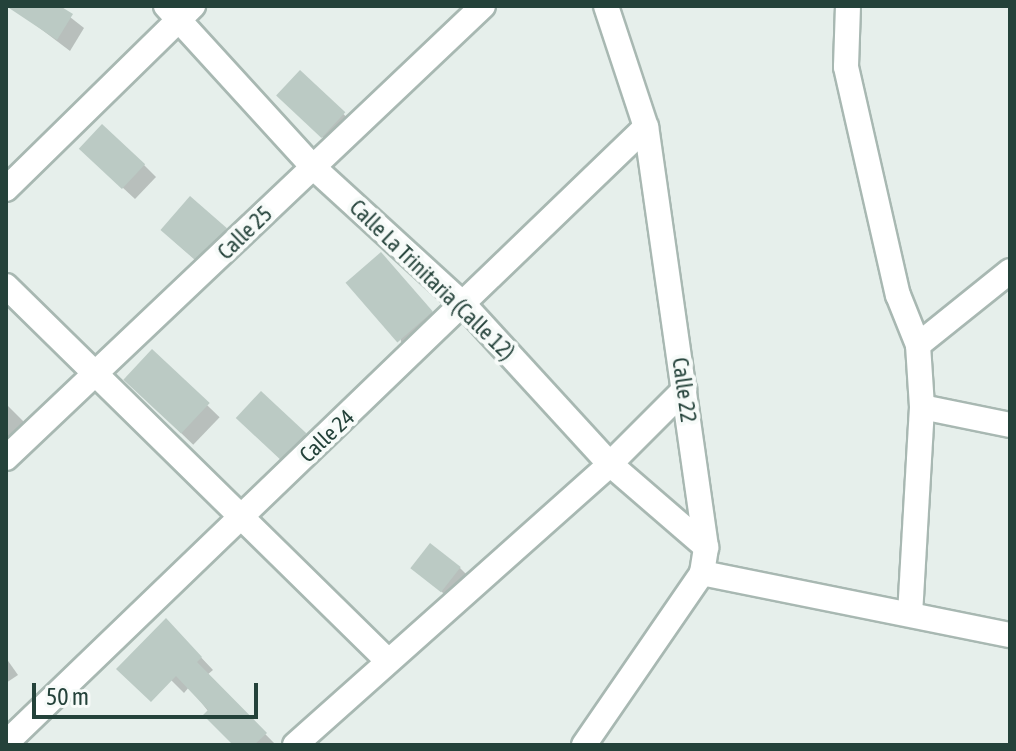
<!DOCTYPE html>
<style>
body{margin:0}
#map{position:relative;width:1016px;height:751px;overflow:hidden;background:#e6efeb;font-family:"Asap Condensed",sans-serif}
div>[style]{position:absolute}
.shadow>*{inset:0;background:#0003;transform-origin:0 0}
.building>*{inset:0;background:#bbcac4;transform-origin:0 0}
.roads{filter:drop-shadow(2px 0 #a8b8b2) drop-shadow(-2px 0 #a8b8b2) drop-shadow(0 2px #a8b8b2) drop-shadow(0 -2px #a8b8b2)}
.minor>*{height:24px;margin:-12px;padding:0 12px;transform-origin:12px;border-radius:12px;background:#fff}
span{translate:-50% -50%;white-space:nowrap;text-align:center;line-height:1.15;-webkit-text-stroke:8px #f7fbf9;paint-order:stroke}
.street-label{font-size:22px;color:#24423a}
.frame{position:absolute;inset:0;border:8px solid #24423a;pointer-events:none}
.scale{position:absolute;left:32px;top:683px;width:226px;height:36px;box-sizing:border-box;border:4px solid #24423a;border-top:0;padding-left:10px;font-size:24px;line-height:28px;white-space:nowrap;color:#24423a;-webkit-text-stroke:6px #f7fbf9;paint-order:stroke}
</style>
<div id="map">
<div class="shadow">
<i style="clip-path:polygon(39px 6px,56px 6px,84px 28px,70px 51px,29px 20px)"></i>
<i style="clip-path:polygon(300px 73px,356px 126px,335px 149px,291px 108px)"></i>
<i style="clip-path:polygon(94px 161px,144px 165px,156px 177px,135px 199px)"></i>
<i style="clip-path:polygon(190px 199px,237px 241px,207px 270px,175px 242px)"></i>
<i style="clip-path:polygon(393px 267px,443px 325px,413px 354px,401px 342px)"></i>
<i style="left:152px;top:352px;width:94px;height:38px;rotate:44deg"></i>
<i style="clip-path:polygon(261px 394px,317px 447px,292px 470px,250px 430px)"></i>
<i style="clip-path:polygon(6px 404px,35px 433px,6px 446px)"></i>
<i style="clip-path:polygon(413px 568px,460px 568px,472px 580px,454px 602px)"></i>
<i style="clip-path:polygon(178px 633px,213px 670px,207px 675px,276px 745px,235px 745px,189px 687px,184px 693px,138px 647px)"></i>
<i style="clip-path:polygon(6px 658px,18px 675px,6px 683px)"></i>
</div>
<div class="building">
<i style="clip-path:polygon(6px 6px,60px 6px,73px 14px,57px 40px)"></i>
<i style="left:300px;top:70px;width:62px;height:35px;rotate:43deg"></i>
<i style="left:102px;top:124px;width:59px;height:34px;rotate:43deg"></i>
<i style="left:190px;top:196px;width:49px;height:45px;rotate:41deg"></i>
<i style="left:381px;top:252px;width:79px;height:47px;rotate:49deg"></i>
<i style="left:152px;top:349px;width:79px;height:42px;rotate:43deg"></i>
<i style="left:261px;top:391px;width:62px;height:37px;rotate:43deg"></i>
<i style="left:430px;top:543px;width:39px;height:32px;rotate:38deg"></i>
<i style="clip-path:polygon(166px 618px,202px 657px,197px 662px,267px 733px,254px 745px,233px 745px,203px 715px,208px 710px,176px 676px,151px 702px,116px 669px)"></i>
</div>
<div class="roads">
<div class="minor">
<i style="left:166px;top:6px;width:218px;rotate:47.6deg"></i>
<i style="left:313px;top:167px;width:206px;rotate:42.4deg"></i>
<i style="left:465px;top:306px;width:214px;rotate:47.5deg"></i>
<i style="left:610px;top:464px;width:127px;rotate:40.8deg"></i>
<i style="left:848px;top:6px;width:61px;rotate:91.9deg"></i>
<i style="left:846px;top:67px;width:234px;rotate:77.2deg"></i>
<i style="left:898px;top:295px;width:54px;rotate:68.2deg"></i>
<i style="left:918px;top:345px;width:62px;rotate:86.3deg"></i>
<i style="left:922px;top:407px;width:206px;rotate:93.3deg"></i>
<i style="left:6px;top:189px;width:262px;rotate:-44.4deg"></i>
<i style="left:6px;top:286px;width:534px;rotate:44.47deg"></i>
<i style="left:918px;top:345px;width:118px;rotate:-38.8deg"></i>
<i style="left:922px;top:407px;width:90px;rotate:11.6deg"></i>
<i style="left:6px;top:458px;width:657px;rotate:-43.46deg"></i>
<i style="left:702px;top:573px;width:314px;rotate:11.4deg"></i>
<i style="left:6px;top:743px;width:888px;rotate:-43.91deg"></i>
<i style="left:295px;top:745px;width:422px;rotate:-41.7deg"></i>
<i style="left:610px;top:464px;width:105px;rotate:-45deg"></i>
<i style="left:584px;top:745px;width:209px;rotate:-55.5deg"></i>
<i style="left:702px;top:573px;width:26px;rotate:-81deg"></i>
<i style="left:706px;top:547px;width:424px;rotate:-98.1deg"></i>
<i style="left:646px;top:127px;width:127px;rotate:-108.3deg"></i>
</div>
</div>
<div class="street-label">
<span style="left:245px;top:233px;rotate:-44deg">Calle 25</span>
<span style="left:432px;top:280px;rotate:44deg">Calle La Trinitaria (Calle 12)</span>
<span style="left:684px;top:390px;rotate:82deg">Calle 22</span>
<span style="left:327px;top:436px;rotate:-43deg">Calle 24</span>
</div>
<div class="frame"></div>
<div class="scale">50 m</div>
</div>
